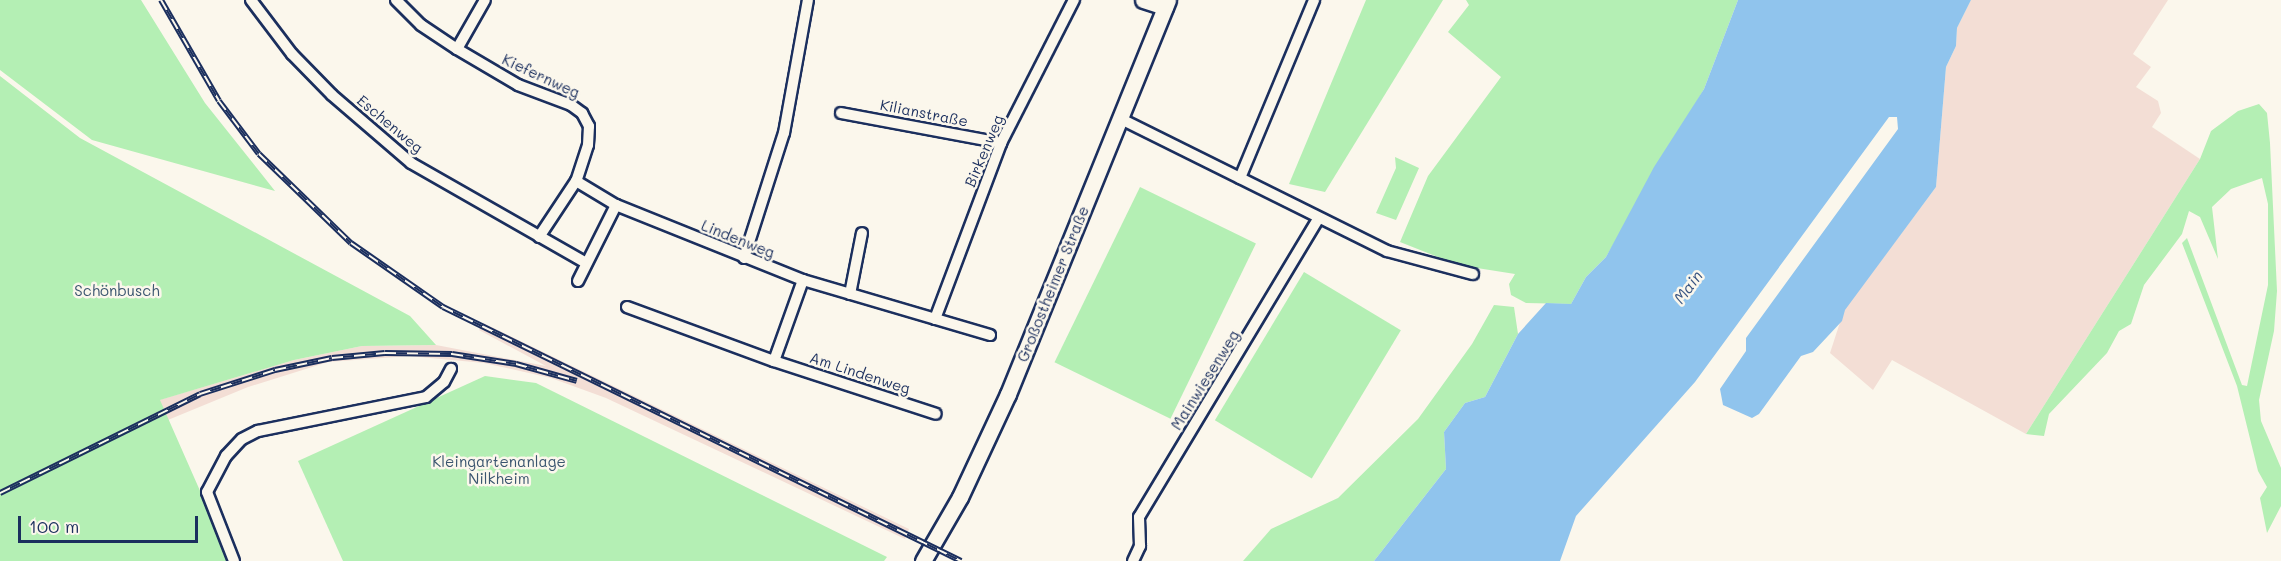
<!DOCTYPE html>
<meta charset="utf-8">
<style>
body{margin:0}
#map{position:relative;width:2281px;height:561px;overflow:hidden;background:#fbf7ec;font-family:Mali,sans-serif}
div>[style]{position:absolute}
.built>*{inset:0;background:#f3ded5}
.green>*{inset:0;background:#b4efb4;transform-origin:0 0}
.water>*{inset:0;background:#90c4ed}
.roads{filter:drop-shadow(2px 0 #1b2f5e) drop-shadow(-2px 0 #1b2f5e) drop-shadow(0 2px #1b2f5e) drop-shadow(0 -2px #1b2f5e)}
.street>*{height:10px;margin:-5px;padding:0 5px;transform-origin:5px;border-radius:5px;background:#fbf7ec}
.secondary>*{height:15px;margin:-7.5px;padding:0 7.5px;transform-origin:7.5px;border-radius:7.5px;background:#fbf7ec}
.rail>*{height:6px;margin-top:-3px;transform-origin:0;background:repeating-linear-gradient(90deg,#fbf7ec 0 11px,#1b2f5e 0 22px);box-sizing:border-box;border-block:2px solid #1b2f5e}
span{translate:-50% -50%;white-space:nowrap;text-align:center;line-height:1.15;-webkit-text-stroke:5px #fbf7ec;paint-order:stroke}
.street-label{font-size:15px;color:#1b2f5e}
.park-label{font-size:15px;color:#3a556f}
.water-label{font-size:16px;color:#385482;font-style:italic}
.scale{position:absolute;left:18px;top:516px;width:180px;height:27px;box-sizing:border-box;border:3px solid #1b2f5e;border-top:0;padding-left:8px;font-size:18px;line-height:21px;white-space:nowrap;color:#1b2f5e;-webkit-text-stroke:4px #fbf7ec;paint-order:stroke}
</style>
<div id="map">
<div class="built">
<i style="clip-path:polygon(1971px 0,2168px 0,2133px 54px,2151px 67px,2136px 87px,2158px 101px,2161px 113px,2152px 127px,2200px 159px,2026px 434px,1892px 360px,1873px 390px,1830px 353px,1844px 310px,1936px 187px,1946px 67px,1956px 46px,1957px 28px)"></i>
<i style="clip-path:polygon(483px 323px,909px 529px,905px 539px,606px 398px,551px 378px,484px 363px,409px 356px,328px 362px,248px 387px,163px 422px,159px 400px,294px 360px,362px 346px,436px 345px,546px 366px,479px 330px)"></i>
</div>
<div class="green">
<i style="clip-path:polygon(0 0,141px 0,205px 103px,275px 191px,92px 140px,0 70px)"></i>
<i style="clip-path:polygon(1366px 0,1443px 0,1325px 192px,1289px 184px)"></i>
<i style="clip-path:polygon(1466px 0,1738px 0,1704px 89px,1606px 257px,1586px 277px,1571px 304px,1526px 303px,1511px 295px,1509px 284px,1515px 274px,1458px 265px,1400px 242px,1428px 176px,1501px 77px,1448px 32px,1469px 5px)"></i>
<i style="clip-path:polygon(0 76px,80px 138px,410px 316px,436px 345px,362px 346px,294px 360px,160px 400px,231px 561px,0 561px)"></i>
<i style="clip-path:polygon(2259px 104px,2267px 113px,2270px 143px,2277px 291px,2274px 331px,2259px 400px,2261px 421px,2281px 468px,2281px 506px,2267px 533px,2260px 498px,2267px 487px,2258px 471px,2237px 386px,2182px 243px,2187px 238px,2242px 385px,2247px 386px,2268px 285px,2268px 204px,2262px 178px,2231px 189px,2212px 207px,2218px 259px,2200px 217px,2189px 211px,2182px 234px,2144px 285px,2131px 324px,2119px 331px,2107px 353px,2049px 414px,2044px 436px,2026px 434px,2200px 159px,2211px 131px,2238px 111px)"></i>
<i style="clip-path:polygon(1395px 157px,1419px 168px,1396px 220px,1376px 213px,1396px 168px)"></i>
<i style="left:1140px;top:187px;width:129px;height:195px;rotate:26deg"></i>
<i style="left:1304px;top:272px;width:113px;height:173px;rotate:31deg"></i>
<i style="clip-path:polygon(1494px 305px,1514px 307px,1518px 334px,1485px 397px,1465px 403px,1444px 432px,1446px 469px,1374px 561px,1243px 561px,1271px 529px,1338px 498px,1418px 419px,1472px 344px)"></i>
<i style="clip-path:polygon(485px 376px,536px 383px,887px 557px,884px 561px,343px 561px,298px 461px)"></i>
</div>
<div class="water">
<i style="clip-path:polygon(1738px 0,1971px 0,1957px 28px,1956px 46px,1946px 67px,1936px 187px,1845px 310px,1842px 321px,1813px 352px,1801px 356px,1759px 414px,1752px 418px,1723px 405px,1720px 389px,1746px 351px,1746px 338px,1898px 129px,1897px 117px,1889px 117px,1695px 382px,1576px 516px,1560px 561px,1374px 561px,1446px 469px,1444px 432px,1465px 403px,1485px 397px,1518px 334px,1546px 303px,1571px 304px,1586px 277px,1606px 257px,1654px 167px,1704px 89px)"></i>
</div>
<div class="roads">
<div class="street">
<i style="left:251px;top:0;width:68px;rotate:52.8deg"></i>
<i style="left:292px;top:54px;width:57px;rotate:45.7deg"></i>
<i style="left:332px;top:95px;width:104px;rotate:40.7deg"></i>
<i style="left:411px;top:163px;width:202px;rotate:29.7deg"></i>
<i style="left:396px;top:0;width:35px;rotate:45deg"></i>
<i style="left:421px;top:25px;width:43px;rotate:33.7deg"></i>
<i style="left:457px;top:49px;width:71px;rotate:30.5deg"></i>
<i style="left:518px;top:85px;width:57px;rotate:20.7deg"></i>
<i style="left:571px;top:105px;width:14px;rotate:36deg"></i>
<i style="left:582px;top:113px;width:15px;rotate:62deg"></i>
<i style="left:589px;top:126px;width:19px;rotate:93deg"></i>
<i style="left:588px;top:145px;width:38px;rotate:108deg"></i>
<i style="left:576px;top:181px;width:67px;rotate:123.5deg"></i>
<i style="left:457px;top:49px;width:56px;rotate:-60.3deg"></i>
<i style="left:841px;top:113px;width:163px;rotate:10.6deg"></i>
<i style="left:1121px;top:119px;width:297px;rotate:26.4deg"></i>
<i style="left:1387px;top:251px;width:89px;rotate:15deg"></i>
<i style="left:1240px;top:178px;width:193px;rotate:-67.4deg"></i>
<i style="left:576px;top:181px;width:47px;rotate:31deg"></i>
<i style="left:616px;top:205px;width:201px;rotate:21.9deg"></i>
<i style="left:803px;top:280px;width:195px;rotate:16.4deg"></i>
<i style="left:744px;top:258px;width:131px;rotate:-72.3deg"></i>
<i style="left:784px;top:133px;width:135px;rotate:-79.8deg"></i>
<i style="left:578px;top:281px;width:85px;rotate:-63.4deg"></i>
<i style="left:850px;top:294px;width:62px;rotate:-78.9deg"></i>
<i style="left:627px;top:307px;width:157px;rotate:20.2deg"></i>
<i style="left:774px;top:361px;width:86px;rotate:-70.3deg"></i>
<i style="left:935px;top:319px;width:188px;rotate:-69.4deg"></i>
<i style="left:1001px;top:143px;width:161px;rotate:-63deg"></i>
<i style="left:774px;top:361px;width:170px;rotate:18.1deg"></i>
<i style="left:234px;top:561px;width:74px;rotate:-111.4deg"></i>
<i style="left:207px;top:492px;width:41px;rotate:-62.2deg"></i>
<i style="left:226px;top:456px;width:23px;rotate:-47deg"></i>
<i style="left:242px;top:439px;width:18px;rotate:-27deg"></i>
<i style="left:258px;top:431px;width:171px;rotate:-11.4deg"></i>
<i style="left:426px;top:397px;width:23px;rotate:-40deg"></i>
<i style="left:444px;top:382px;width:15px;rotate:-62deg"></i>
<i style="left:1133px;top:561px;width:17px;rotate:-65deg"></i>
<i style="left:1140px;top:546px;width:29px;rotate:-92deg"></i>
<i style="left:1139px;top:517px;width:349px;rotate:-59deg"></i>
</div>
<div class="secondary">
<i style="left:1143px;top:0;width:23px;rotate:18deg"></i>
<i style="left:923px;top:561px;width:74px;rotate:-60deg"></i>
<i style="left:960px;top:497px;width:114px;rotate:-65deg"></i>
<i style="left:1008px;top:394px;width:425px;rotate:-67.9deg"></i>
</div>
</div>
<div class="rail">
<i style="left:161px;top:0;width:116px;rotate:60.1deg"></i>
<i style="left:219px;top:101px;width:66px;rotate:53deg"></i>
<i style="left:259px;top:154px;width:128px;rotate:44.1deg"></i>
<i style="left:351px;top:243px;width:112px;rotate:34.8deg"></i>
<i style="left:443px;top:307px;width:577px;rotate:26.12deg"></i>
<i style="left:0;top:493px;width:223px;rotate:-26.3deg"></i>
<i style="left:200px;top:394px;width:79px;rotate:-17.7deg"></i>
<i style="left:275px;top:370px;width:58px;rotate:-11.9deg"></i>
<i style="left:332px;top:358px;width:53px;rotate:-5.4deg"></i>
<i style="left:385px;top:353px;width:67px;rotate:0.9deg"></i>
<i style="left:452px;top:354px;width:65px;rotate:8.9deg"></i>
<i style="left:516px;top:364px;width:63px;rotate:15.6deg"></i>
</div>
<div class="street-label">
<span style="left:541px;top:76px;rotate:25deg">Kiefernweg</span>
<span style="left:924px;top:113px;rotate:11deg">Kilianstraße</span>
<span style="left:390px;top:124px;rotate:40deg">Eschenweg</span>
<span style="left:984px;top:151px;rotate:-67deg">Birkenweg</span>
<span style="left:738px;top:239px;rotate:22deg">Lindenweg</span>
<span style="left:1053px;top:284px;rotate:-68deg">Großostheimer Straße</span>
<span style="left:860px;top:373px;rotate:18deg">Am Lindenweg</span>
<span style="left:1205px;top:380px;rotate:-58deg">Mainwiesenweg</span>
</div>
<div class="park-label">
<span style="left:117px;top:291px">Schönbusch</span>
<span style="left:499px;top:470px">Kleingartenanlage<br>Nilkheim</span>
</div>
<div class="water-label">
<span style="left:1688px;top:287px;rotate:-53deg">Main</span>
</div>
<div class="scale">100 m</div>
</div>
